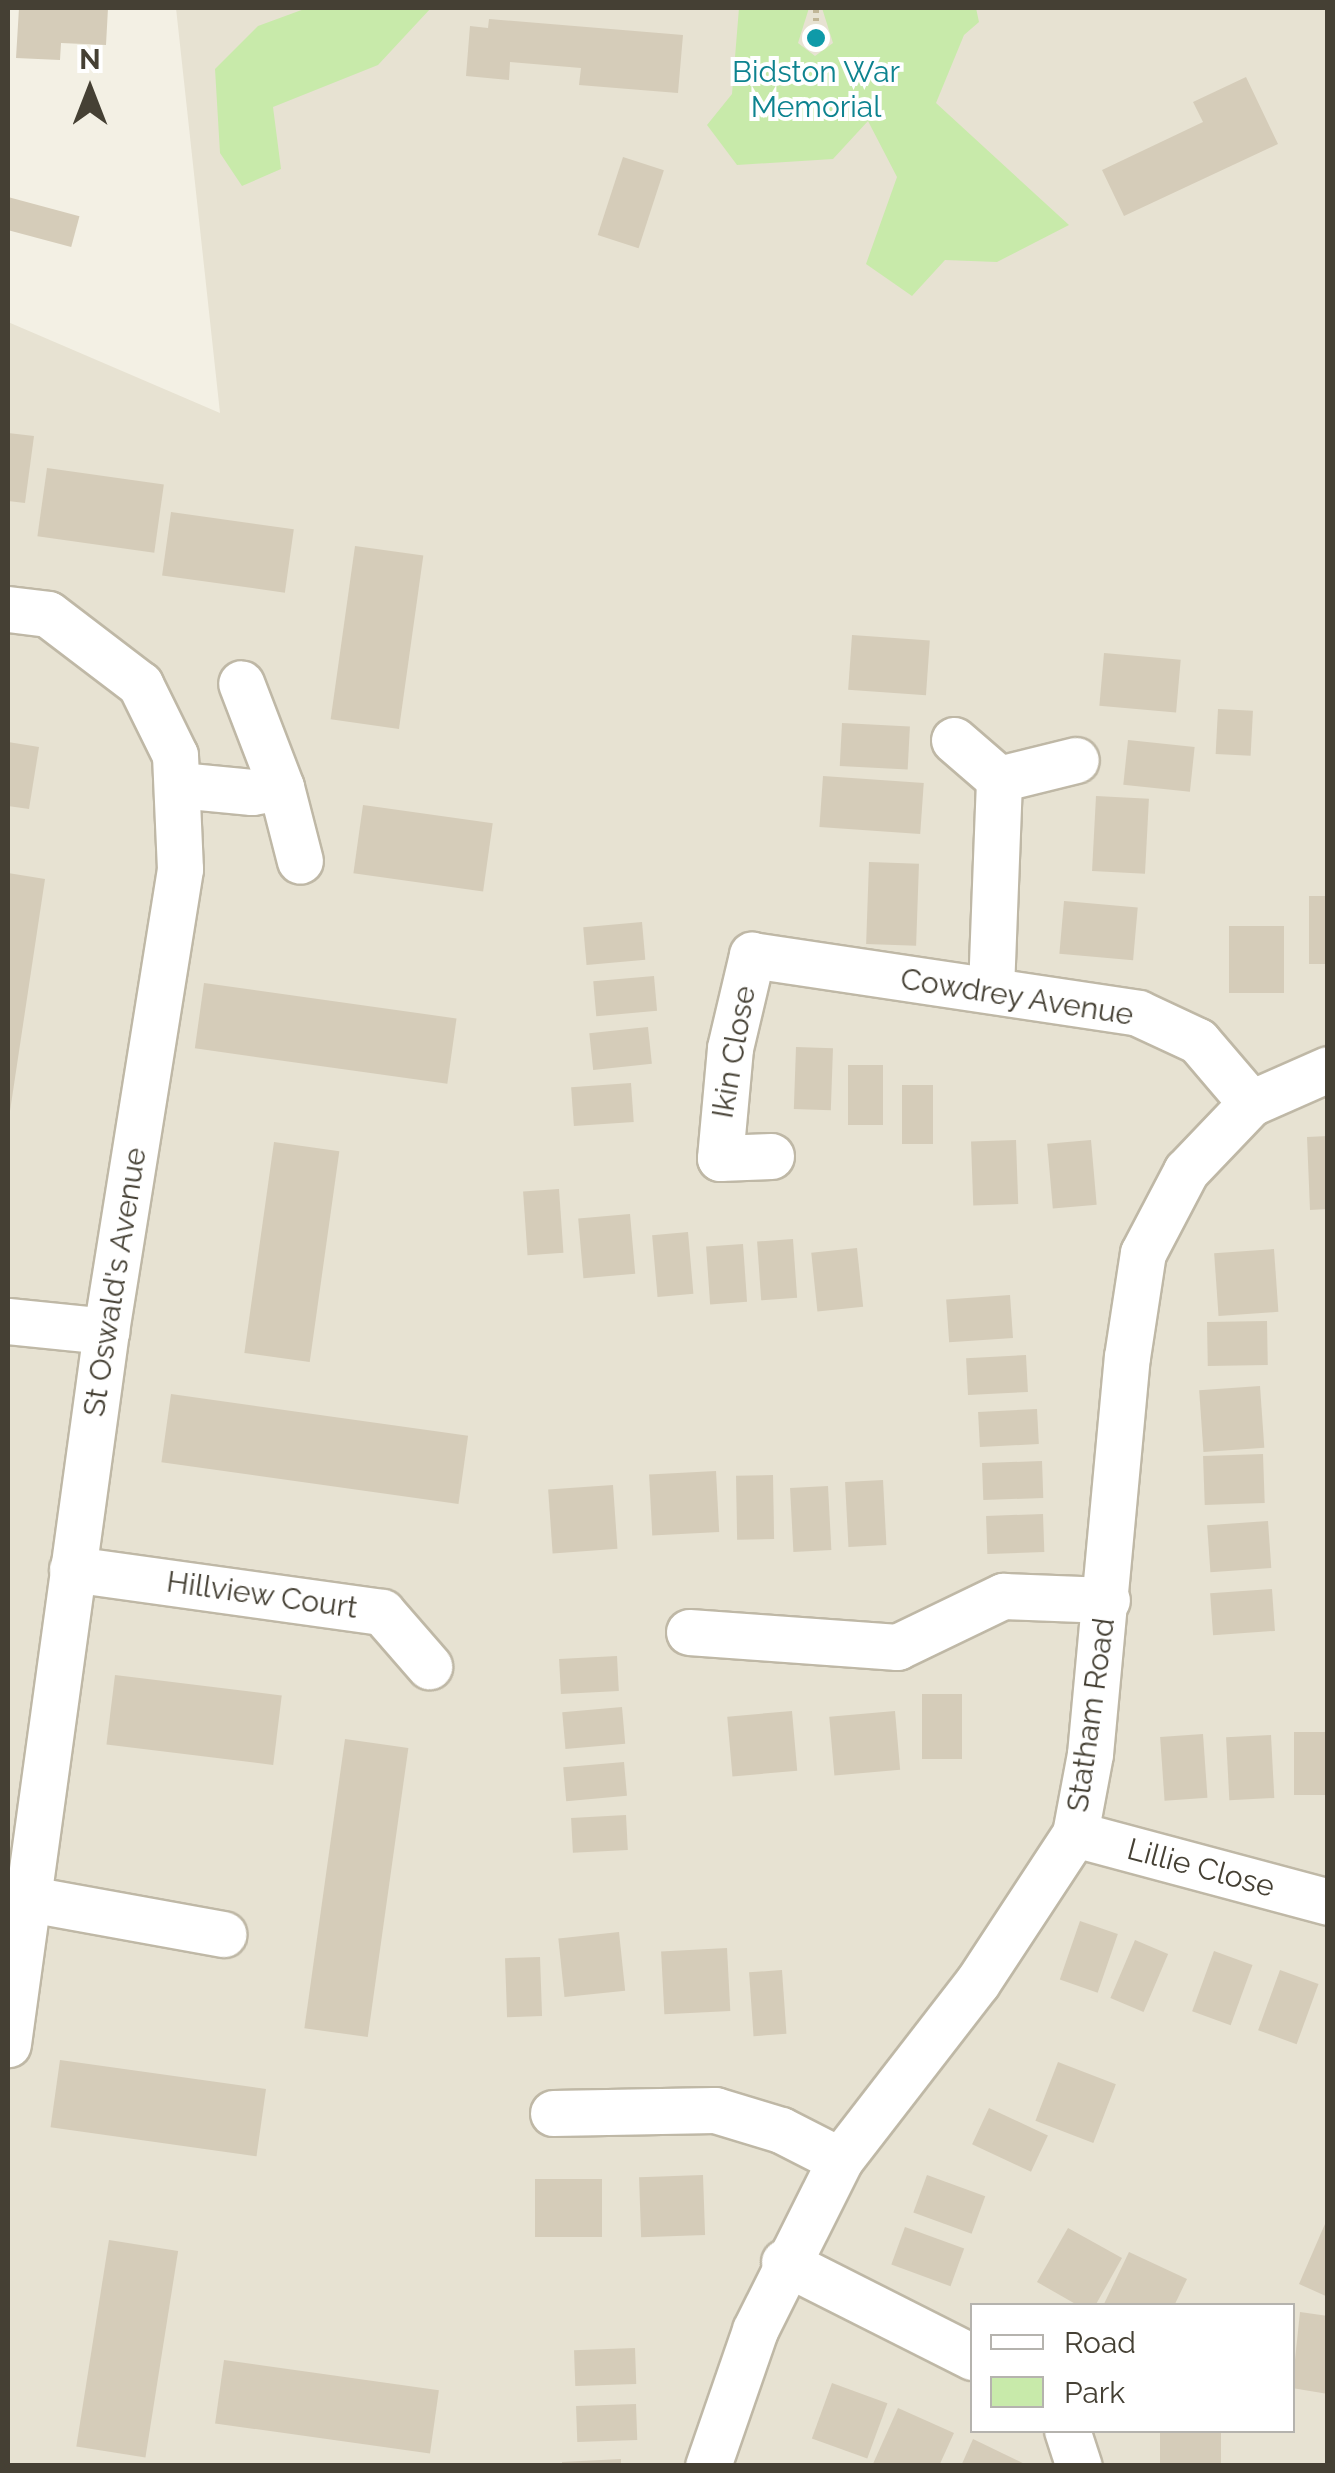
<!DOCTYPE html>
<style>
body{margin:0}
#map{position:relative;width:1335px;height:2473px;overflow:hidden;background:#f3f0e4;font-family:Raleway,sans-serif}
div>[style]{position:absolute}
.residential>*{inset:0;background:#e7e2d2}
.green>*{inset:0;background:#c8eaaa}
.building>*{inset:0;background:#d5ccb9;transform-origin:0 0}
.path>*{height:6px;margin-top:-3px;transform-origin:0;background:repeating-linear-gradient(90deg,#c1b697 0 5px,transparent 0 10px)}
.roads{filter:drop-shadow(2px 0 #bfb8a6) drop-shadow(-2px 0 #bfb8a6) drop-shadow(0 2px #bfb8a6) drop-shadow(0 -2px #bfb8a6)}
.street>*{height:45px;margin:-22.5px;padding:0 22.5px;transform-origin:22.5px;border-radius:22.5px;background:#fff}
.dots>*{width:28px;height:28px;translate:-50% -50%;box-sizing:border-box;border:5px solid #fff;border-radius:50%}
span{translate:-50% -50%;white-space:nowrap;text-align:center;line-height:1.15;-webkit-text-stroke:8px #fff;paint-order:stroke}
.culture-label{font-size:30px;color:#0d838f}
.street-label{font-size:30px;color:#454034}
.frame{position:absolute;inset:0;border:10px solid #454034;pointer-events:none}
.legend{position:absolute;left:970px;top:2303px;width:325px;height:130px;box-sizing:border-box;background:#fff;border:2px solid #b5b3ae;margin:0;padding:12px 18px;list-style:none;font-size:30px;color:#454034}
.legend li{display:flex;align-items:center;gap:20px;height:50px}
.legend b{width:50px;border:2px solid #b5b3ae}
.north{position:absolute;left:40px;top:40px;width:100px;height:100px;-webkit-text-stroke:8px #fff;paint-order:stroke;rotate:0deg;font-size:28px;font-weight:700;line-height:40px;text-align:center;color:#454034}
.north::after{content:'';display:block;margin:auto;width:35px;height:45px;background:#454034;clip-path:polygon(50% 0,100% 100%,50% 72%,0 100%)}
</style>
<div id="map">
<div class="residential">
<i style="clip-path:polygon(evenodd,176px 8px,1327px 8px,1327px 2465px,8px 2465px,8px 322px,220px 413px,176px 8px,972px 2306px,1292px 2306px,1292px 2430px,972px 2430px,972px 2306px)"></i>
</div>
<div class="green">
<i style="clip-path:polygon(307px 8px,431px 8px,378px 65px,273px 107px,281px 169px,242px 186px,220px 153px,215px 69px,258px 26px)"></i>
<i style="clip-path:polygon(739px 8px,809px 8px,798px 43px,815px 56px,833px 43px,822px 8px,976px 8px,979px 22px,964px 35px,936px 103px,1069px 225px,997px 262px,945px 260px,912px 296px,866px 264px,897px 177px,868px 121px,833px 159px,737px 165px,707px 125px,732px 94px)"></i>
</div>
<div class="building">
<i style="clip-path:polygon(19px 8px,108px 8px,106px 45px,61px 43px,60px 60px,16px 58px)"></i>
<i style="clip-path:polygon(489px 19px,683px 35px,678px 93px,579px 85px,581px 68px,510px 62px,509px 80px,466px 76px,470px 26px,488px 28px)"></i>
<i style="clip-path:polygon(1246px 77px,1278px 144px,1124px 216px,1102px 170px,1203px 122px,1193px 102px)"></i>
<i style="left:623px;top:157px;width:43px;height:82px;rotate:18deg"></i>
<i style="left:8px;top:197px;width:74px;height:32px;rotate:15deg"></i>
<i style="clip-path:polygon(8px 433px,34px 436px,25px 503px,8px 501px)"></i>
<i style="left:47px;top:468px;width:118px;height:69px;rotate:8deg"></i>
<i style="left:171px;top:512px;width:124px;height:64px;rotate:8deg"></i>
<i style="left:355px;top:546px;width:69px;height:175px;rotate:8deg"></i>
<i style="left:852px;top:635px;width:78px;height:55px;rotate:4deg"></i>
<i style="left:1104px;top:653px;width:77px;height:53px;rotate:5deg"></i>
<i style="left:1218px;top:709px;width:35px;height:45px;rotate:3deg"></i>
<i style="left:842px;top:723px;width:68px;height:43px;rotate:3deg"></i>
<i style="left:1128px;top:740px;width:67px;height:45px;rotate:6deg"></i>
<i style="clip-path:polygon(8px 742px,39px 747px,29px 809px,8px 806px)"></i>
<i style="left:823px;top:776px;width:101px;height:51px;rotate:4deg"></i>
<i style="left:1096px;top:796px;width:53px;height:75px;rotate:3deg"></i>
<i style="left:363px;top:805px;width:131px;height:69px;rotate:8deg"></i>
<i style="left:869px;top:862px;width:50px;height:82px;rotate:2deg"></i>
<i style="clip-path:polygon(8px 873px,45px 879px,10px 1111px,8px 1111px)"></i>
<i style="left:1309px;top:896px;width:19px;height:68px"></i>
<i style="left:1064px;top:901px;width:74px;height:53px;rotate:5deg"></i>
<i style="left:642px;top:922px;width:38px;height:59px;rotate:85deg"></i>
<i style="left:1229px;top:926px;width:55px;height:67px"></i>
<i style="left:654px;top:976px;width:35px;height:61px;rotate:85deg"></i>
<i style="left:204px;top:983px;width:255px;height:66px;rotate:8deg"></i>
<i style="left:648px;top:1027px;width:37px;height:59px;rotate:84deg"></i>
<i style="left:796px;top:1047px;width:37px;height:62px;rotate:2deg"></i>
<i style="left:848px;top:1065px;width:35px;height:60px"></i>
<i style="left:631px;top:1083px;width:39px;height:60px;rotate:86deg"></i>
<i style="left:902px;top:1085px;width:31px;height:59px"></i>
<i style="clip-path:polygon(1328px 1136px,1328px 1209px,1310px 1210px,1307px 1137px)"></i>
<i style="left:1016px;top:1140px;width:64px;height:45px;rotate:88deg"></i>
<i style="left:1091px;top:1140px;width:65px;height:44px;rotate:85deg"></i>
<i style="left:274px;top:1142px;width:66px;height:213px;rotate:8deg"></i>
<i style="left:559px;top:1189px;width:64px;height:36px;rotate:86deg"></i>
<i style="left:630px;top:1214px;width:60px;height:52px;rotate:85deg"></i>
<i style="left:688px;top:1232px;width:62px;height:36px;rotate:85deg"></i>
<i style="left:793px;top:1239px;width:59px;height:36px;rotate:86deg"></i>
<i style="left:743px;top:1244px;width:58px;height:37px;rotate:86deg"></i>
<i style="left:857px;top:1248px;width:59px;height:46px;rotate:84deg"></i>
<i style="left:1274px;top:1249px;width:63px;height:60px;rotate:86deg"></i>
<i style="left:1010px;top:1295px;width:43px;height:64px;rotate:86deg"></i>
<i style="left:1267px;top:1321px;width:44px;height:60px;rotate:89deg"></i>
<i style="left:1026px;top:1355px;width:37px;height:60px;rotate:87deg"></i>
<i style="left:1260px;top:1386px;width:62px;height:61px;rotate:86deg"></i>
<i style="left:171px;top:1394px;width:300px;height:69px;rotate:8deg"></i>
<i style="left:1037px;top:1409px;width:35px;height:59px;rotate:87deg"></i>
<i style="left:1263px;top:1454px;width:49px;height:60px;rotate:88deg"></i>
<i style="left:1042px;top:1461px;width:37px;height:60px;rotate:88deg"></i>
<i style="left:716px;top:1471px;width:61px;height:67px;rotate:87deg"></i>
<i style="left:773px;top:1475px;width:64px;height:37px;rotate:89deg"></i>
<i style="left:883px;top:1480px;width:65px;height:38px;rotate:87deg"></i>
<i style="left:613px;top:1485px;width:64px;height:65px;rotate:86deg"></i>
<i style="left:828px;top:1486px;width:64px;height:38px;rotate:87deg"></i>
<i style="left:1043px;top:1514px;width:38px;height:57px;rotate:88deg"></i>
<i style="left:1268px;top:1521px;width:47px;height:61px;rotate:86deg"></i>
<i style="left:1272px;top:1589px;width:42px;height:62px;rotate:86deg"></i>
<i style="left:617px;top:1656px;width:35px;height:58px;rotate:87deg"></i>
<i style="left:115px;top:1675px;width:168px;height:70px;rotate:7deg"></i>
<i style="left:922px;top:1694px;width:40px;height:65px"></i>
<i style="left:622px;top:1707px;width:37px;height:60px;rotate:85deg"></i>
<i style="left:792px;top:1711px;width:60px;height:65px;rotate:85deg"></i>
<i style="left:895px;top:1711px;width:59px;height:66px;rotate:85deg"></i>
<i style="left:1328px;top:1732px;width:63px;height:34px;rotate:90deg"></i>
<i style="left:1203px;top:1734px;width:64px;height:43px;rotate:86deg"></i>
<i style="left:1271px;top:1735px;width:63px;height:45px;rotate:87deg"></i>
<i style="left:345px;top:1739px;width:64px;height:292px;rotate:8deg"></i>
<i style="left:624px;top:1762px;width:34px;height:61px;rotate:85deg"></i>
<i style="left:626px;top:1815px;width:35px;height:55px;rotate:87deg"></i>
<i style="left:1080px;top:1921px;width:40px;height:62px;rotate:19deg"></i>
<i style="left:619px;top:1932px;width:59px;height:61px;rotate:84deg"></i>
<i style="left:1135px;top:1940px;width:36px;height:63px;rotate:23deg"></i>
<i style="left:727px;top:1948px;width:63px;height:66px;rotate:87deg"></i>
<i style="left:1214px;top:1951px;width:41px;height:64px;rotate:20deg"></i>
<i style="left:540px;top:1957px;width:59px;height:35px;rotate:88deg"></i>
<i style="left:782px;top:1970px;width:64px;height:33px;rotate:86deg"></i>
<i style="left:1280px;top:1970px;width:41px;height:64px;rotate:20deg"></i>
<i style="left:60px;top:2060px;width:208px;height:68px;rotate:8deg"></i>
<i style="left:1058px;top:2062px;width:62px;height:63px;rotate:21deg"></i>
<i style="left:989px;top:2108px;width:65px;height:40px;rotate:25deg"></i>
<i style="left:703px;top:2175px;width:60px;height:64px;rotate:88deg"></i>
<i style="left:927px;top:2175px;width:62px;height:40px;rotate:20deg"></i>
<i style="left:535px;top:2179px;width:67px;height:58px"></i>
<i style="clip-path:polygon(1328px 2217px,1328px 2297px,1299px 2284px)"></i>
<i style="left:905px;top:2227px;width:63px;height:40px;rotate:20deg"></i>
<i style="clip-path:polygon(1068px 2228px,1122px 2258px,1095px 2306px,1079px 2306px,1037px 2282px)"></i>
<i style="left:109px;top:2240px;width:70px;height:209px;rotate:9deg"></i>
<i style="clip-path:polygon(1129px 2252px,1187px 2279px,1174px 2306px,1103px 2306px)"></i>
<i style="clip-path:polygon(1300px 2312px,1328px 2316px,1328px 2394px,1292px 2388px)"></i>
<i style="left:635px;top:2348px;width:36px;height:61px;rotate:88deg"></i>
<i style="left:224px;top:2360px;width:217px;height:64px;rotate:8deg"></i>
<i style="left:832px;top:2383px;width:59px;height:59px;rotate:20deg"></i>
<i style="left:636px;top:2404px;width:36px;height:60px;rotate:88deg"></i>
<i style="clip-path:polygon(898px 2408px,954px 2433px,939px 2466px,872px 2466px)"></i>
<i style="left:1160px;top:2430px;width:61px;height:36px"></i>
<i style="clip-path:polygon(973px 2439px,1029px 2466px,961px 2466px)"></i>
<i style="clip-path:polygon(621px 2459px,621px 2466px,562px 2466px,562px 2462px)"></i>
</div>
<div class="path">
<i style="left:816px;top:8px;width:13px;rotate:90deg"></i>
</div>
<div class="roads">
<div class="street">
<i style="left:8px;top:609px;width:40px;rotate:7.1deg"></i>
<i style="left:48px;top:614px;width:116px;rotate:37.3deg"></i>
<i style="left:140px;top:684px;width:79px;rotate:63.8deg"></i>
<i style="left:175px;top:755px;width:114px;rotate:87.5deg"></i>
<i style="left:180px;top:869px;width:468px;rotate:99.1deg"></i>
<i style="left:106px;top:1331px;width:720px;rotate:97.83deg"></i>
<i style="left:954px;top:740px;width:60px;rotate:40.9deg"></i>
<i style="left:179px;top:785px;width:73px;rotate:5.5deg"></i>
<i style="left:252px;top:792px;width:29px;rotate:-10deg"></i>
<i style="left:281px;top:787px;width:111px;rotate:-111deg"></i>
<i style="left:281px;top:787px;width:76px;rotate:75.6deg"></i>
<i style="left:991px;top:989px;width:210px;rotate:-87.8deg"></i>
<i style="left:999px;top:779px;width:79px;rotate:-13.9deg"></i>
<i style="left:771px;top:1156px;width:51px;rotate:177.8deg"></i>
<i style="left:720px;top:1158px;width:110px;rotate:-84.8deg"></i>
<i style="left:730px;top:1048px;width:96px;rotate:-76.7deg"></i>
<i style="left:752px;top:955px;width:390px;rotate:8.5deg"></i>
<i style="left:1138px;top:1013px;width:66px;rotate:25deg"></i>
<i style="left:1198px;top:1041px;width:82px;rotate:49.5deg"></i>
<i style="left:8px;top:1321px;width:99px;rotate:5.8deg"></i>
<i style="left:72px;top:1569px;width:313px;rotate:7.9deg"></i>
<i style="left:382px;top:1612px;width:72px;rotate:49deg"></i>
<i style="left:689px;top:1632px;width:209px;rotate:4.1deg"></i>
<i style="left:897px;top:1647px;width:118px;rotate:-25.7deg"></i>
<i style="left:1003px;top:1596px;width:104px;rotate:2.2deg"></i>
<i style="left:1075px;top:1834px;width:262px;rotate:15deg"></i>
<i style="left:8px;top:1895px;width:219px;rotate:10.3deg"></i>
<i style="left:553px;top:2113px;width:162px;rotate:-1.1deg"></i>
<i style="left:715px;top:2110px;width:69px;rotate:16.9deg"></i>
<i style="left:781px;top:2130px;width:66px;rotate:27deg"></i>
<i style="left:784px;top:2262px;width:211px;rotate:26.8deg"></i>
<i style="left:1067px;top:2430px;width:38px;rotate:72deg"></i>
<i style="left:708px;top:2466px;width:144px;rotate:-70.9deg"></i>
<i style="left:755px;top:2330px;width:190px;rotate:-63.4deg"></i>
<i style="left:840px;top:2160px;width:224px;rotate:-52.3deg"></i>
<i style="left:977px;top:1983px;width:178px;rotate:-56.7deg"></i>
<i style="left:1075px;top:1834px;width:81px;rotate:-79.4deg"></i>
<i style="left:1090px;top:1754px;width:399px;rotate:-84.7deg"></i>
<i style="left:1127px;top:1357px;width:105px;rotate:-81.3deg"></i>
<i style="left:1143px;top:1253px;width:93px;rotate:-62.3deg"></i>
<i style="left:1186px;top:1171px;width:94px;rotate:-46.3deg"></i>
<i style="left:1251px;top:1103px;width:84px;rotate:-23.8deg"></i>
</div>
</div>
<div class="dots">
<i style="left:816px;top:38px;background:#0f9aa8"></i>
</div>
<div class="culture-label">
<span style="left:816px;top:89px">Bidston War<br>Memorial</span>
</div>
<div class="street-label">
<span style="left:1017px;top:997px;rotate:9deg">Cowdrey Avenue</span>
<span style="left:734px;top:1052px;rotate:-80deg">Ikin Close</span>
<span style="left:115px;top:1282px;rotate:-81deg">St Oswald's Avenue</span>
<span style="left:262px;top:1595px;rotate:8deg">Hillview Court</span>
<span style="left:1091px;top:1715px;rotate:-82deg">Statham Road</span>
<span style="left:1201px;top:1868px;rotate:15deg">Lillie Close</span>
</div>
<div class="frame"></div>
<ul class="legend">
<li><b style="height:12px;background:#fff"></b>Road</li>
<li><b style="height:28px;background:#c8eaaa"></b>Park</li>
</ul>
<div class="north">N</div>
</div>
